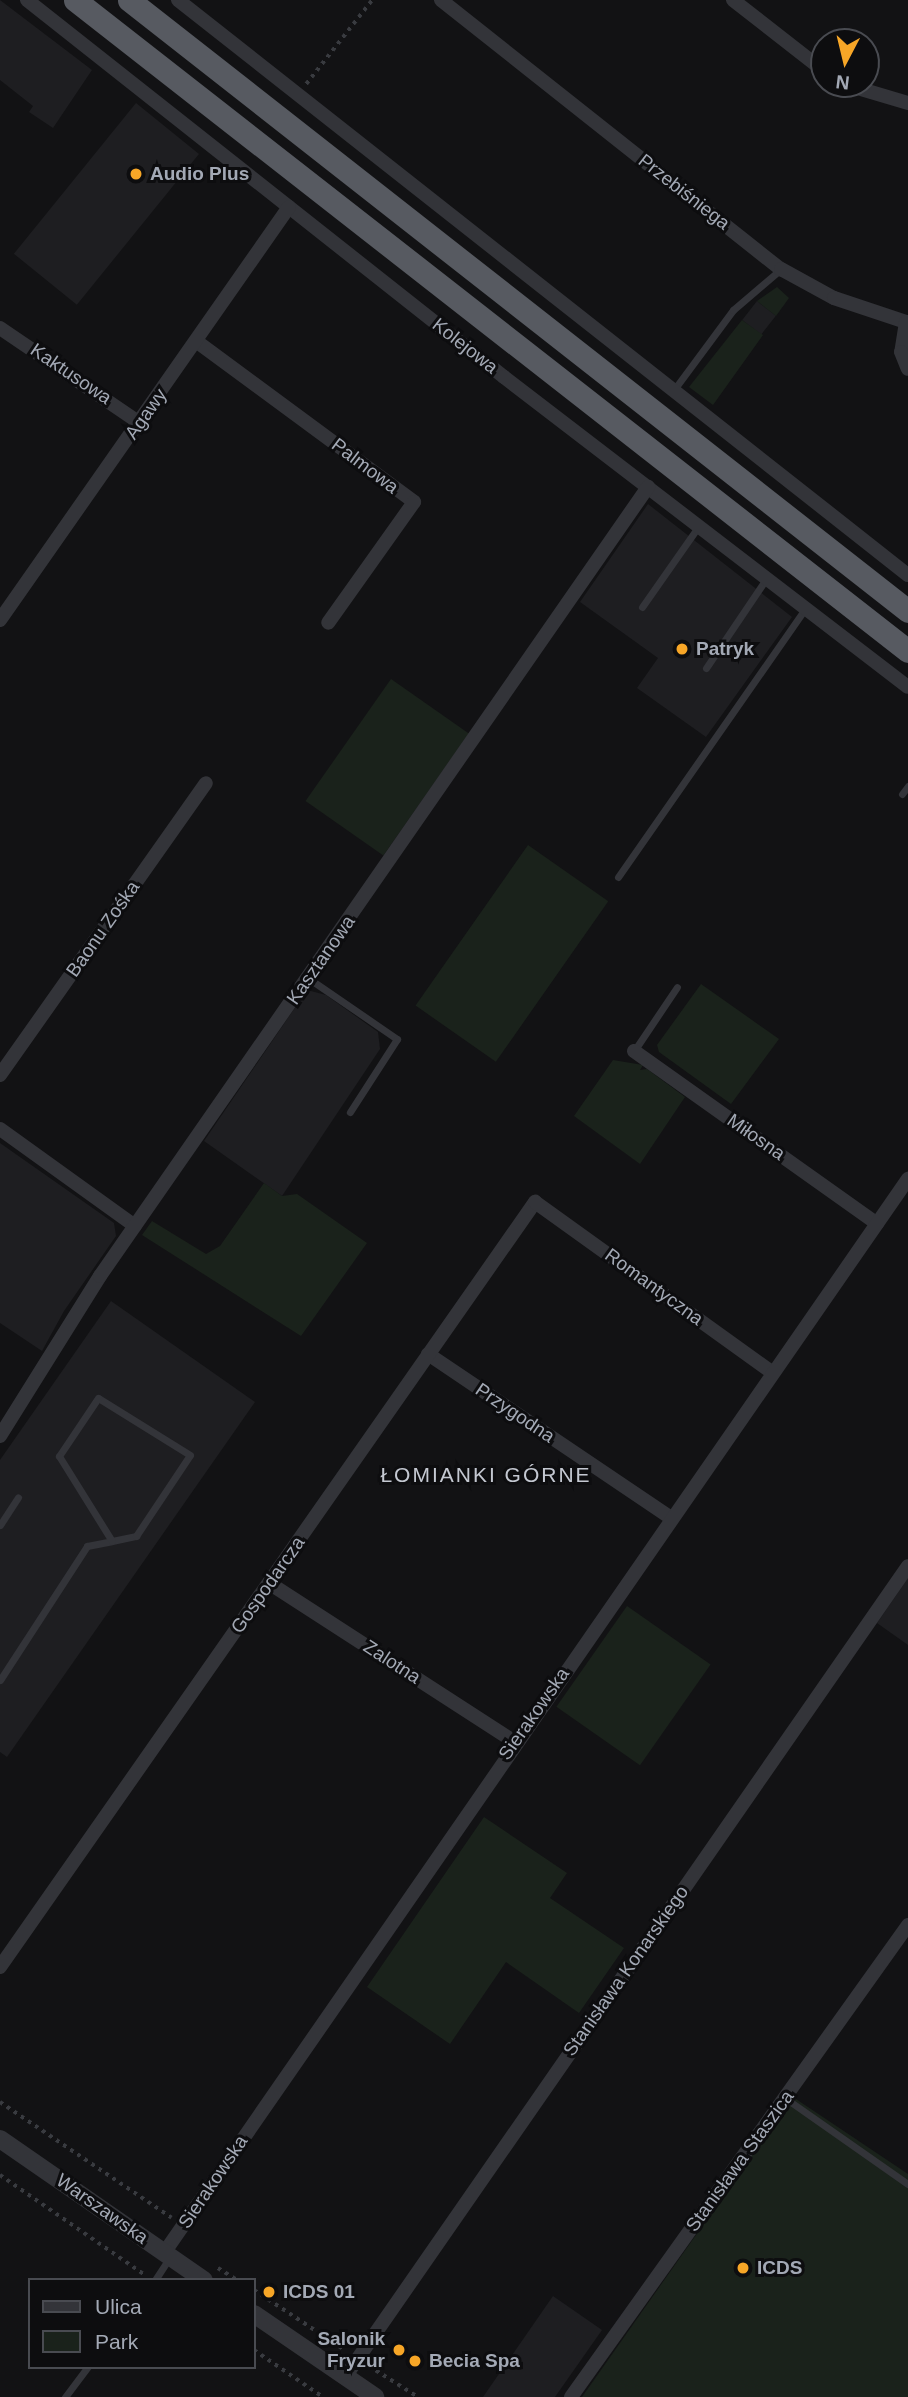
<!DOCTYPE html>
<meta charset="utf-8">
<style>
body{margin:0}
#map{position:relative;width:908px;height:2397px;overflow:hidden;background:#121214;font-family:Helvetica,sans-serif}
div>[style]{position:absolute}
.built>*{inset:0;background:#1e1e21;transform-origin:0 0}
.green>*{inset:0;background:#1a221b;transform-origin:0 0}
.path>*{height:3.5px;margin-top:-1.75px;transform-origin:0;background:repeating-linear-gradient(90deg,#393b40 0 3.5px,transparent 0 8.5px)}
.service>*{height:7px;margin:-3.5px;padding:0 3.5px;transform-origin:3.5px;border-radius:3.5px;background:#333439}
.minor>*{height:14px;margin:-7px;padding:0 7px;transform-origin:7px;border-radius:7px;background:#333439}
.tertiary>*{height:18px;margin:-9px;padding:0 9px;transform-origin:9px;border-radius:9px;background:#333439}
.trunk>*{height:23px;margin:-11.5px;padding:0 11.5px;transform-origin:11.5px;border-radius:11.5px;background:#575a61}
.dots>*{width:19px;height:19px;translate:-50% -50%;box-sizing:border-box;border:4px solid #0d0d0f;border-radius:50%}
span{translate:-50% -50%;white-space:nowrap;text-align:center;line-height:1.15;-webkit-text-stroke:6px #0d0d0f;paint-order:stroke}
.poi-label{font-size:19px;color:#a3a9b5;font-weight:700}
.left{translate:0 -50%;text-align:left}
.right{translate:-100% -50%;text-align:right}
.street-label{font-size:19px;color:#a3a9b5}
.neighbourhood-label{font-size:21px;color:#c4c8d1;letter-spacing:2px}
.legend{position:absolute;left:28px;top:2278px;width:228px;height:91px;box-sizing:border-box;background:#0d0d0f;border:2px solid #494b51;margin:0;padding:9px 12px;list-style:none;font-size:21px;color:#a3a9b5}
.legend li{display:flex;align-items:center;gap:14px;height:35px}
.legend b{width:35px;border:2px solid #494b51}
.north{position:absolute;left:810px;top:28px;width:70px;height:70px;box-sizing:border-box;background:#0d0d0f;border:2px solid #494b51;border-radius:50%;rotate:187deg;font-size:19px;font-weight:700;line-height:28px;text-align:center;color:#a3a9b5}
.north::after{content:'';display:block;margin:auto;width:24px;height:32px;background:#f7a627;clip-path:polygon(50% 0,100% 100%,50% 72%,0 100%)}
</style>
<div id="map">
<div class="built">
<i style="clip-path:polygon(0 0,92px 70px,53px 128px,29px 112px,33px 106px,0 80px)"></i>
<i style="left:136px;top:103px;width:81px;height:194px;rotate:39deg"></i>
<i style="left:757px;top:301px;width:24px;height:24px;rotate:38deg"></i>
<i style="clip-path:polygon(648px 504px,792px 617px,706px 737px,637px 688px,658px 658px,580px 602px)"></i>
<i style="clip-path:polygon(307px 990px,326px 995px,378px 1032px,380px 1049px,282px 1196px,204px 1141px)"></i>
<i style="clip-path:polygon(0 1143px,114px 1223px,116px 1236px,64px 1311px,42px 1351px,0 1323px)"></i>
<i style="clip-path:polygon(111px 1301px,255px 1402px,7px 1757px,0 1752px,0 1460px)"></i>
<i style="clip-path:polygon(908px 1578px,908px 1645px,877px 1623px)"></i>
<i style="clip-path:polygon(553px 2296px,602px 2330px,555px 2397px,483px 2397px)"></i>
</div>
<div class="green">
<i style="clip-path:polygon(777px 287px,789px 298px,776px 316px,757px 301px)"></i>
<i style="clip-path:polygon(742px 320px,763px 335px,713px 405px,689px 387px)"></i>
<i style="left:391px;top:679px;width:95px;height:149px;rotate:35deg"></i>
<i style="left:528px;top:845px;width:98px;height:196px;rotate:35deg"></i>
<i style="clip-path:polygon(701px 984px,779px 1039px,731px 1104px,659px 1052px,657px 1045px)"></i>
<i style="clip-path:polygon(613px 1060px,643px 1065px,640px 1070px,647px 1069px,685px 1097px,640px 1164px,574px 1116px)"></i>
<i style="clip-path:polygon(264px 1183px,282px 1196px,297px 1194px,367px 1243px,301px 1336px,142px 1235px,152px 1221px,206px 1254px,220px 1246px)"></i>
<i style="left:627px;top:1606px;width:102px;height:123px;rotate:35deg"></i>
<i style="clip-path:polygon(484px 1817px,567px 1873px,550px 1898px,624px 1948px,579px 2013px,506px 1962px,450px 2044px,367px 1987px)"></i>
<i style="clip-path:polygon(793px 2097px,908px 2174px,908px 2397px,582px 2397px)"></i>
</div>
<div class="path">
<i style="left:306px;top:84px;width:107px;rotate:-51.8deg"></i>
<i style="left:0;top:2102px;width:207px;rotate:34deg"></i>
<i style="left:0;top:2175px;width:176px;rotate:34.6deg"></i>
<i style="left:218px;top:2268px;width:22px;rotate:32deg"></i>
<i style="left:254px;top:2290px;width:109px;rotate:33.4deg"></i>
<i style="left:254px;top:2350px;width:83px;rotate:34.3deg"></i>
<i style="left:369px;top:2366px;width:58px;rotate:32.3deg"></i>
</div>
<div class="service">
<i style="left:673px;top:391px;width:101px;rotate:-53.5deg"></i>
<i style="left:733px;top:310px;width:63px;rotate:-40.5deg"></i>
<i style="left:642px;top:607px;width:98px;rotate:-55deg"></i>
<i style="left:706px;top:668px;width:107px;rotate:-56deg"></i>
<i style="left:902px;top:794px;width:10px;rotate:-53deg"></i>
<i style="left:618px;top:877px;width:327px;rotate:-55.1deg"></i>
<i style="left:308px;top:978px;width:108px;rotate:34.4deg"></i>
<i style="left:397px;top:1039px;width:87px;rotate:122.8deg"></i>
<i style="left:634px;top:1051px;width:77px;rotate:-56.1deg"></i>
<i style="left:0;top:1525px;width:33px;rotate:-57deg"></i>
<i style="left:0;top:1680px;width:160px;rotate:-57deg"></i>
<i style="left:87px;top:1546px;width:25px;rotate:-11deg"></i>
<i style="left:112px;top:1541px;width:25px;rotate:-12deg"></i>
<i style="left:136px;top:1536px;width:97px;rotate:-56.3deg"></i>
<i style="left:190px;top:1455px;width:108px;rotate:-148.2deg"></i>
<i style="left:98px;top:1398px;width:70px;rotate:123.9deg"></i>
<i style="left:59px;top:1456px;width:100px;rotate:58.1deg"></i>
<i style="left:785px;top:2098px;width:150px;rotate:35deg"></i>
<i style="left:155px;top:2280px;width:27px;rotate:-57deg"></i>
<i style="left:65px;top:2397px;width:38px;rotate:-53deg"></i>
</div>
<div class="minor">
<i style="left:27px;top:0;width:608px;rotate:38.32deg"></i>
<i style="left:504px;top:377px;width:509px;rotate:37.5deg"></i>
<i style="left:178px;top:0;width:929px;rotate:38.23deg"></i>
<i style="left:441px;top:0;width:434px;rotate:38.4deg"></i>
<i style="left:781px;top:269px;width:60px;rotate:28.7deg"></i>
<i style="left:834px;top:298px;width:76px;rotate:18.4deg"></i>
<i style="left:906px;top:322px;width:30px;rotate:99deg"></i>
<i style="left:901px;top:352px;width:18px;rotate:68deg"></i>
<i style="left:733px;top:0;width:115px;rotate:38deg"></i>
<i style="left:844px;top:84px;width:67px;rotate:16.5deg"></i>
<i style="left:0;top:328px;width:169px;rotate:34.2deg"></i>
<i style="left:196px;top:341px;width:271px;rotate:36.4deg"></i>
<i style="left:414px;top:502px;width:148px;rotate:125.4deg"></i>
<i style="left:0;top:620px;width:504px;rotate:-55.02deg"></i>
<i style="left:634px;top:1051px;width:298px;rotate:35.4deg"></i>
<i style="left:0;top:1075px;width:357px;rotate:-54.8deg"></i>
<i style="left:0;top:1129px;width:166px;rotate:35.7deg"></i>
<i style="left:428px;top:1354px;width:293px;rotate:34deg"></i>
<i style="left:0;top:1436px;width:189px;rotate:-58deg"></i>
<i style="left:100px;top:1276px;width:961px;rotate:-55.22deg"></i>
<i style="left:269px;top:1583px;width:293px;rotate:32.9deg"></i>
<i style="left:0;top:1967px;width:934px;rotate:-55.03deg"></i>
<i style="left:535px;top:1202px;width:293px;rotate:35.7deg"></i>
<i style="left:164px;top:2253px;width:1307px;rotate:-55.29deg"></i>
<i style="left:345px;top:2377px;width:987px;rotate:-55.23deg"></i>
<i style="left:571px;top:2397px;width:580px;rotate:-54.47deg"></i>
</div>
<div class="tertiary">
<i style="left:0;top:2139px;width:248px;rotate:34.7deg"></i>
<i style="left:254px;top:2314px;width:147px;rotate:34.4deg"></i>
</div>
<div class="trunk">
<i style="left:75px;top:0;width:1057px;rotate:38.01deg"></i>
<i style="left:129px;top:0;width:990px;rotate:38.11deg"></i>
</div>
<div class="dots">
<i style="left:136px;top:174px;background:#f7a627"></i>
<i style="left:682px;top:649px;background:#f7a627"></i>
<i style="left:743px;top:2268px;background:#f7a627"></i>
<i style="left:269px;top:2292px;background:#f7a627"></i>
<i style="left:399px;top:2350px;background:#f7a627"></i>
<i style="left:415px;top:2361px;background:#f7a627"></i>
</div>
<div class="poi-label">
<span class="left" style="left:150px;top:174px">Audio Plus</span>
<span class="left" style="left:696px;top:649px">Patryk</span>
<span class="left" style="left:757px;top:2268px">ICDS</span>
<span class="left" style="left:283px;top:2292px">ICDS 01</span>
<span class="right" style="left:385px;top:2350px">Salonik<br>Fryzur</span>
<span class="left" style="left:429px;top:2361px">Becia Spa</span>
</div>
<div class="street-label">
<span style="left:684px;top:192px;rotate:38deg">Przebiśniega</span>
<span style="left:465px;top:346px;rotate:38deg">Kolejowa</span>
<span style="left:71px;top:374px;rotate:34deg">Kaktusowa</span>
<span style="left:146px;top:414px;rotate:-55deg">Agawy</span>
<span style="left:365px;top:466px;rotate:37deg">Palmowa</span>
<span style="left:103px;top:929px;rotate:-55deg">Baonu Zośka</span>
<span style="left:321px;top:960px;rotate:-55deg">Kasztanowa</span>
<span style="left:756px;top:1137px;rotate:35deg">Miłosna</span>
<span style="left:654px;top:1287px;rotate:36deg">Romantyczna</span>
<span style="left:515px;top:1413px;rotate:34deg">Przygodna</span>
<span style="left:268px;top:1585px;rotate:-55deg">Gospodarcza</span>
<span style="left:392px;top:1662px;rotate:33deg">Zalotna</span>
<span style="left:534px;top:1714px;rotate:-55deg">Sierakowska</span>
<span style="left:626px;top:1971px;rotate:-55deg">Stanisława Konarskiego</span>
<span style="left:740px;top:2161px;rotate:-54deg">Stanisława Staszica</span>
<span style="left:213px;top:2182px;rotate:-56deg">Sierakowska</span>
<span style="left:102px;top:2209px;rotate:35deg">Warszawska</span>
</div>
<div class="neighbourhood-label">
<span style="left:486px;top:1475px">ŁOMIANKI GÓRNE</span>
</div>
<ul class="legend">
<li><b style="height:9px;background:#333439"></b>Ulica</li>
<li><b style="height:19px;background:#1a221b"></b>Park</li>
</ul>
<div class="north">N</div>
</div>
